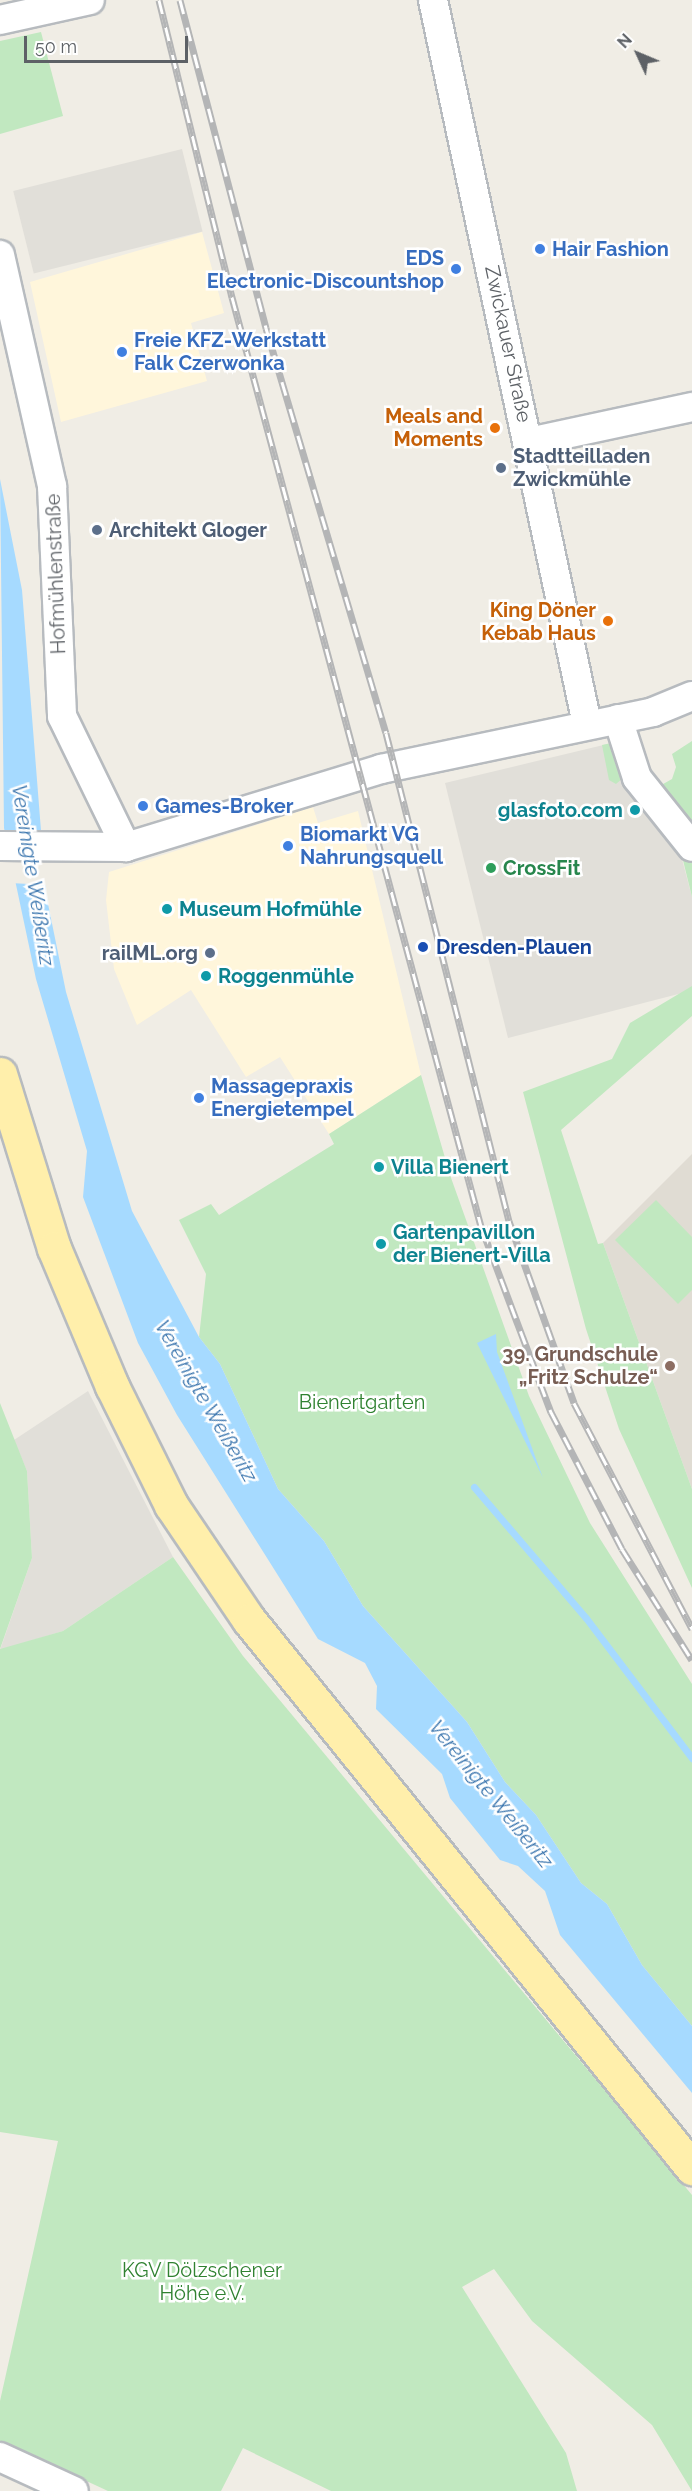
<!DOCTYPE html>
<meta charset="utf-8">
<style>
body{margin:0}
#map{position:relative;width:692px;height:2491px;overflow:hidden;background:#f0ede5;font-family:Raleway,sans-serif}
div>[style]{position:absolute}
.commercial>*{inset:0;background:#fff6db}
.industrial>*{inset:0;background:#e1dfd9;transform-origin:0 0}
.education>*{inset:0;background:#e0dcd3}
.green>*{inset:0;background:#c1e8c0}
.water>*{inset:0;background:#a6daff}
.pier>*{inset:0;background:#f0ede5}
.stream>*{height:7px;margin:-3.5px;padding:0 3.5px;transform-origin:3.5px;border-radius:3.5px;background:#a6daff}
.roads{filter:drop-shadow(2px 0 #b7bbbf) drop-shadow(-2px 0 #b7bbbf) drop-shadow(0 2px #b7bbbf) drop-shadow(0 -2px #b7bbbf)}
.minor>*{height:28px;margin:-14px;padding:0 14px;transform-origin:14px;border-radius:14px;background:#fff}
.major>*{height:33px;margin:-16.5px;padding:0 16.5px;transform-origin:16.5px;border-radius:16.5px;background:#ffefab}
.rail>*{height:7px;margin-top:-3.5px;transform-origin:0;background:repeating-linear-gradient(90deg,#fff 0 14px,#b4b5b6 0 28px);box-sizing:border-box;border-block:2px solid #b4b5b6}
.dots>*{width:16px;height:16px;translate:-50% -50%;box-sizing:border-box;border:3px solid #fff;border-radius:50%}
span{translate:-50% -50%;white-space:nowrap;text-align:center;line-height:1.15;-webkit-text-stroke:5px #fff;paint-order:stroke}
.shop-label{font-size:20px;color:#366cbe;font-weight:700}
.left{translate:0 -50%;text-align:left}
.right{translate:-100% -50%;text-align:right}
.street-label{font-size:20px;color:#5d6166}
.food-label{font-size:20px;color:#c56008;font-weight:700}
.service-label{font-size:20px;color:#4e5e75;font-weight:700}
.culture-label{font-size:20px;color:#0d838f;font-weight:700}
.leisure-label{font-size:20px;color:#27864d;font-weight:700}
.transit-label{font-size:20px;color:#164399;font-weight:700}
.education-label{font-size:20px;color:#785e54;font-weight:700}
.park-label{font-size:20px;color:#308231}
.water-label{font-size:21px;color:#3a75ae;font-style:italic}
.north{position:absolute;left:608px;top:24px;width:60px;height:60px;-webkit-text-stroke:4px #fff;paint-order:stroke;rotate:314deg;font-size:16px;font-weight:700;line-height:24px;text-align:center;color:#5d6166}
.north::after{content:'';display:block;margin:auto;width:21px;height:27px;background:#5d6166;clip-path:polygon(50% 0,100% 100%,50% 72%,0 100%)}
.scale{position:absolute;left:24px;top:36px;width:164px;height:27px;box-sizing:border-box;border:3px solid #5d6166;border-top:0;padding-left:8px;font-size:18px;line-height:21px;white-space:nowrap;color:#5d6166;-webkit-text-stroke:4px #fff;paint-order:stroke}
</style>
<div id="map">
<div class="commercial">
<i style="clip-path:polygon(202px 232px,224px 313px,191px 323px,207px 381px,61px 422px,30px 282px)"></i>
<i style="clip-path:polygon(313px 807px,318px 823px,358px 811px,421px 1075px,329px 1134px,280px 1057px,246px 1077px,191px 990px,137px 1025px,114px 969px,106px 900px,109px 872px)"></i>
</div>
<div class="industrial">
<i style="left:182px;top:149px;width:85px;height:174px;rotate:76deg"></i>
<i style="clip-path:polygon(616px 742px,678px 844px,692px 897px,692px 986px,690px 991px,508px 1038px,445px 783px)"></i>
<i style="clip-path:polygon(88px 1391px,173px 1557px,63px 1631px,0 1650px,32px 1558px,27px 1471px,14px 1440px)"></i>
</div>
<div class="education">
<i style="clip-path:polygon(692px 1154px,692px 1489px,603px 1243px)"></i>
</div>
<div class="green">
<i style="clip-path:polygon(41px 32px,63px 116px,0 134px,0 41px)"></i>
<i style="clip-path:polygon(692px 741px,692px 828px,656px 788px,672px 779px,676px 767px,672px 754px)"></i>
<i style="clip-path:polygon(616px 742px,624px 777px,616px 784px,609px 780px,602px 745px)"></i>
<i style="clip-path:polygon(678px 844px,692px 862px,692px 897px,680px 848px)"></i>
<i style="clip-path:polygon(692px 986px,692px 1016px,561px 1130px,598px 1244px,603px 1243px,692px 1489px,692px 1588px,619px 1429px,586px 1329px,523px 1092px,612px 1059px,630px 1023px)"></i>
<i style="clip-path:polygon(421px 1075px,450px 1175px,529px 1396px,590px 1523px,692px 1684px,692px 2026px,642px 1965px,607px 1904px,581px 1883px,536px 1815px,505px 1782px,467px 1722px,363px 1606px,324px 1541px,278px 1489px,220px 1364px,199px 1337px,206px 1274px,179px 1220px,211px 1204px,219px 1215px,334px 1144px,329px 1134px)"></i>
<i style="clip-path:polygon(656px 1200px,692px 1237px,692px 1290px,678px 1304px,615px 1240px)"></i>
<i style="clip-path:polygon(0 1403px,27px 1471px,32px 1558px,0 1649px,63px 1631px,173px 1557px,243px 1656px,692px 2195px,692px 2491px,652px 2425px,532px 2321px,494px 2269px,462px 2287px,566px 2453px,577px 2491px,331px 2491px,243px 2448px,221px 2491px,108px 2491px,0 2441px,0 2401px,58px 2141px,0 2132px)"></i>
</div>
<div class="water">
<i style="clip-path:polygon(0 479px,22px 590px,46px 894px,66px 992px,132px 1211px,199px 1337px,220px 1364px,278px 1489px,324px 1541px,363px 1606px,467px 1722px,505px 1782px,536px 1815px,581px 1883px,607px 1904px,642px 1965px,692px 2026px,692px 2093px,560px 1935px,545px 1891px,518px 1866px,500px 1860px,450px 1798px,442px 1774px,376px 1709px,377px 1686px,365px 1663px,318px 1639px,177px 1415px,138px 1343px,83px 1197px,87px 1151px,36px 979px,4px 828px)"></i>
<i style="clip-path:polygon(496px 1334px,497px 1352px,543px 1478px,477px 1343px)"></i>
</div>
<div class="pier">
<i style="clip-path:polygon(2px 830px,40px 831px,48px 885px,10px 883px)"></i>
</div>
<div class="stream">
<i style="left:474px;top:1487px;width:172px;rotate:49.5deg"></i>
<i style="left:586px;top:1618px;width:176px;rotate:52.9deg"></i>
</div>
<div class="roads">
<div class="minor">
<i style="left:433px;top:0;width:740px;rotate:77.99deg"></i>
<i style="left:0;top:20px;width:92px;rotate:-12.5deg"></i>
<i style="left:0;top:255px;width:237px;rotate:77.3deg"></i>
<i style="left:52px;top:486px;width:230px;rotate:87.5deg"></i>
<i style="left:62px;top:716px;width:146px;rotate:64deg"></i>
<i style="left:529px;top:442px;width:167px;rotate:-12.1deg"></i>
<i style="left:618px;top:719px;width:62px;rotate:72.1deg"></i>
<i style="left:637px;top:778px;width:88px;rotate:51.4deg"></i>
<i style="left:0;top:846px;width:126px;rotate:0.5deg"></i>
<i style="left:126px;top:847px;width:267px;rotate:-17deg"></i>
<i style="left:381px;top:769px;width:278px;rotate:-11.8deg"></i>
<i style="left:653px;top:712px;width:42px;rotate:-22.3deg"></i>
<i style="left:0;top:2457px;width:81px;rotate:24.7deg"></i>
</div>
<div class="major">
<i style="left:0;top:1074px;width:182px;rotate:72.8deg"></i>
<i style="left:54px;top:1248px;width:150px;rotate:67.2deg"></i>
<i style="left:112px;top:1386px;width:133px;rotate:63.6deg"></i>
<i style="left:171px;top:1505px;width:139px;rotate:55.9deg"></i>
<i style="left:249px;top:1620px;width:705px;rotate:51.05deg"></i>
</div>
</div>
<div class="rail">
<i style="left:159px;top:0;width:306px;rotate:76.2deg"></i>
<i style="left:232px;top:297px;width:962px;rotate:75deg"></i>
<i style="left:481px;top:1226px;width:199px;rotate:69.4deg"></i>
<i style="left:551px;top:1412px;width:154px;rotate:62.6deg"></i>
<i style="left:622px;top:1549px;width:131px;rotate:57.8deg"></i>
<i style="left:180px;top:0;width:339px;rotate:75.3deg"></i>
<i style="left:266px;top:328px;width:422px;rotate:73.5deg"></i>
<i style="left:386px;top:733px;width:503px;rotate:75.85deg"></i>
<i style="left:509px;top:1221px;width:193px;rotate:70.3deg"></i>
<i style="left:574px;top:1403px;width:255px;rotate:62.4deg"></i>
</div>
<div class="dots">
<i style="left:540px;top:249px;background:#3f7fe0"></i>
<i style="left:456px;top:269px;background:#3f7fe0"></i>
<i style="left:122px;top:352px;background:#3f7fe0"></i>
<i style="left:495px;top:428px;background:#e8710a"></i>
<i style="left:501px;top:468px;background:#5c6f8a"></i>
<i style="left:97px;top:530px;background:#5c6f8a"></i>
<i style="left:608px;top:621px;background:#e8710a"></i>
<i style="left:143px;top:806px;background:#3f7fe0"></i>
<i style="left:635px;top:810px;background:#0f9aa8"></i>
<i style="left:288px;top:846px;background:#3f7fe0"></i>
<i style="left:491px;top:868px;background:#2e9e5b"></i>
<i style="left:167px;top:909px;background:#0f9aa8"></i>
<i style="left:423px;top:947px;background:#1a4fb4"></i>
<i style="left:210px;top:953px;background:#5c6f8a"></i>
<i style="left:206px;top:976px;background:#0f9aa8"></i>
<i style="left:199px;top:1098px;background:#3f7fe0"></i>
<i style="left:379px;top:1167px;background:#0f9aa8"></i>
<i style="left:381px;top:1244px;background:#0f9aa8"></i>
<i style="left:670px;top:1366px;background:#8d6e63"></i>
</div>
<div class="shop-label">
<span class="left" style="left:552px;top:249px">Hair Fashion</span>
<span class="right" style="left:444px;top:270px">EDS<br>Electronic-Discountshop</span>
<span class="left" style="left:134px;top:352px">Freie KFZ-Werkstatt<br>Falk Czerwonka</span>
<span class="left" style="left:155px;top:806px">Games-Broker</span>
<span class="left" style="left:300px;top:846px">Biomarkt VG<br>Nahrungsquell</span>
<span class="left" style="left:211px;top:1098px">Massagepraxis<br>Energietempel</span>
</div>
<div class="street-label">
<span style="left:508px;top:344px;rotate:78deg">Zwickauer Straße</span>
<span style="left:56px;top:574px;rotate:-92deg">Hofmühlenstraße</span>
</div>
<div class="food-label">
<span class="right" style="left:483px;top:428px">Meals and<br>Moments</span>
<span class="right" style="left:596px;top:622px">King Döner<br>Kebab Haus</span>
</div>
<div class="service-label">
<span class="left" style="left:513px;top:468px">Stadtteilladen<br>Zwickmühle</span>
<span class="left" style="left:109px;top:530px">Architekt Gloger</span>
<span class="right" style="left:198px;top:953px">railML.org</span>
</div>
<div class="culture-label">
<span class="right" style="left:623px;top:810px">glasfoto.com</span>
<span class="left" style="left:179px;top:909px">Museum Hofmühle</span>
<span class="left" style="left:218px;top:976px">Roggenmühle</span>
<span class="left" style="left:391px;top:1167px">Villa Bienert</span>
<span class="left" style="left:393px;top:1244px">Gartenpavillon<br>der Bienert-Villa</span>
</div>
<div class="leisure-label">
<span class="left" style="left:503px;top:868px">CrossFit</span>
</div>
<div class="transit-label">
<span class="left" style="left:436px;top:947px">Dresden-Plauen</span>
</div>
<div class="education-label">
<span class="right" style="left:658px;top:1366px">39. Grundschule<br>„Fritz Schulze“</span>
</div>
<div class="park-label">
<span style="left:362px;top:1402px">Bienertgarten</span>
<span style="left:202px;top:2282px">KGV Dölzschener<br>Höhe e.V.</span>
</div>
<div class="water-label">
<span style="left:33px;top:875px;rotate:81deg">Vereinigte Weißeritz</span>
<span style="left:206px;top:1401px;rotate:60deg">Vereinigte Weißeritz</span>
<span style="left:491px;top:1794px;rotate:51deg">Vereinigte Weißeritz</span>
</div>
<div class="north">N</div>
<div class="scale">50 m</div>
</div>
